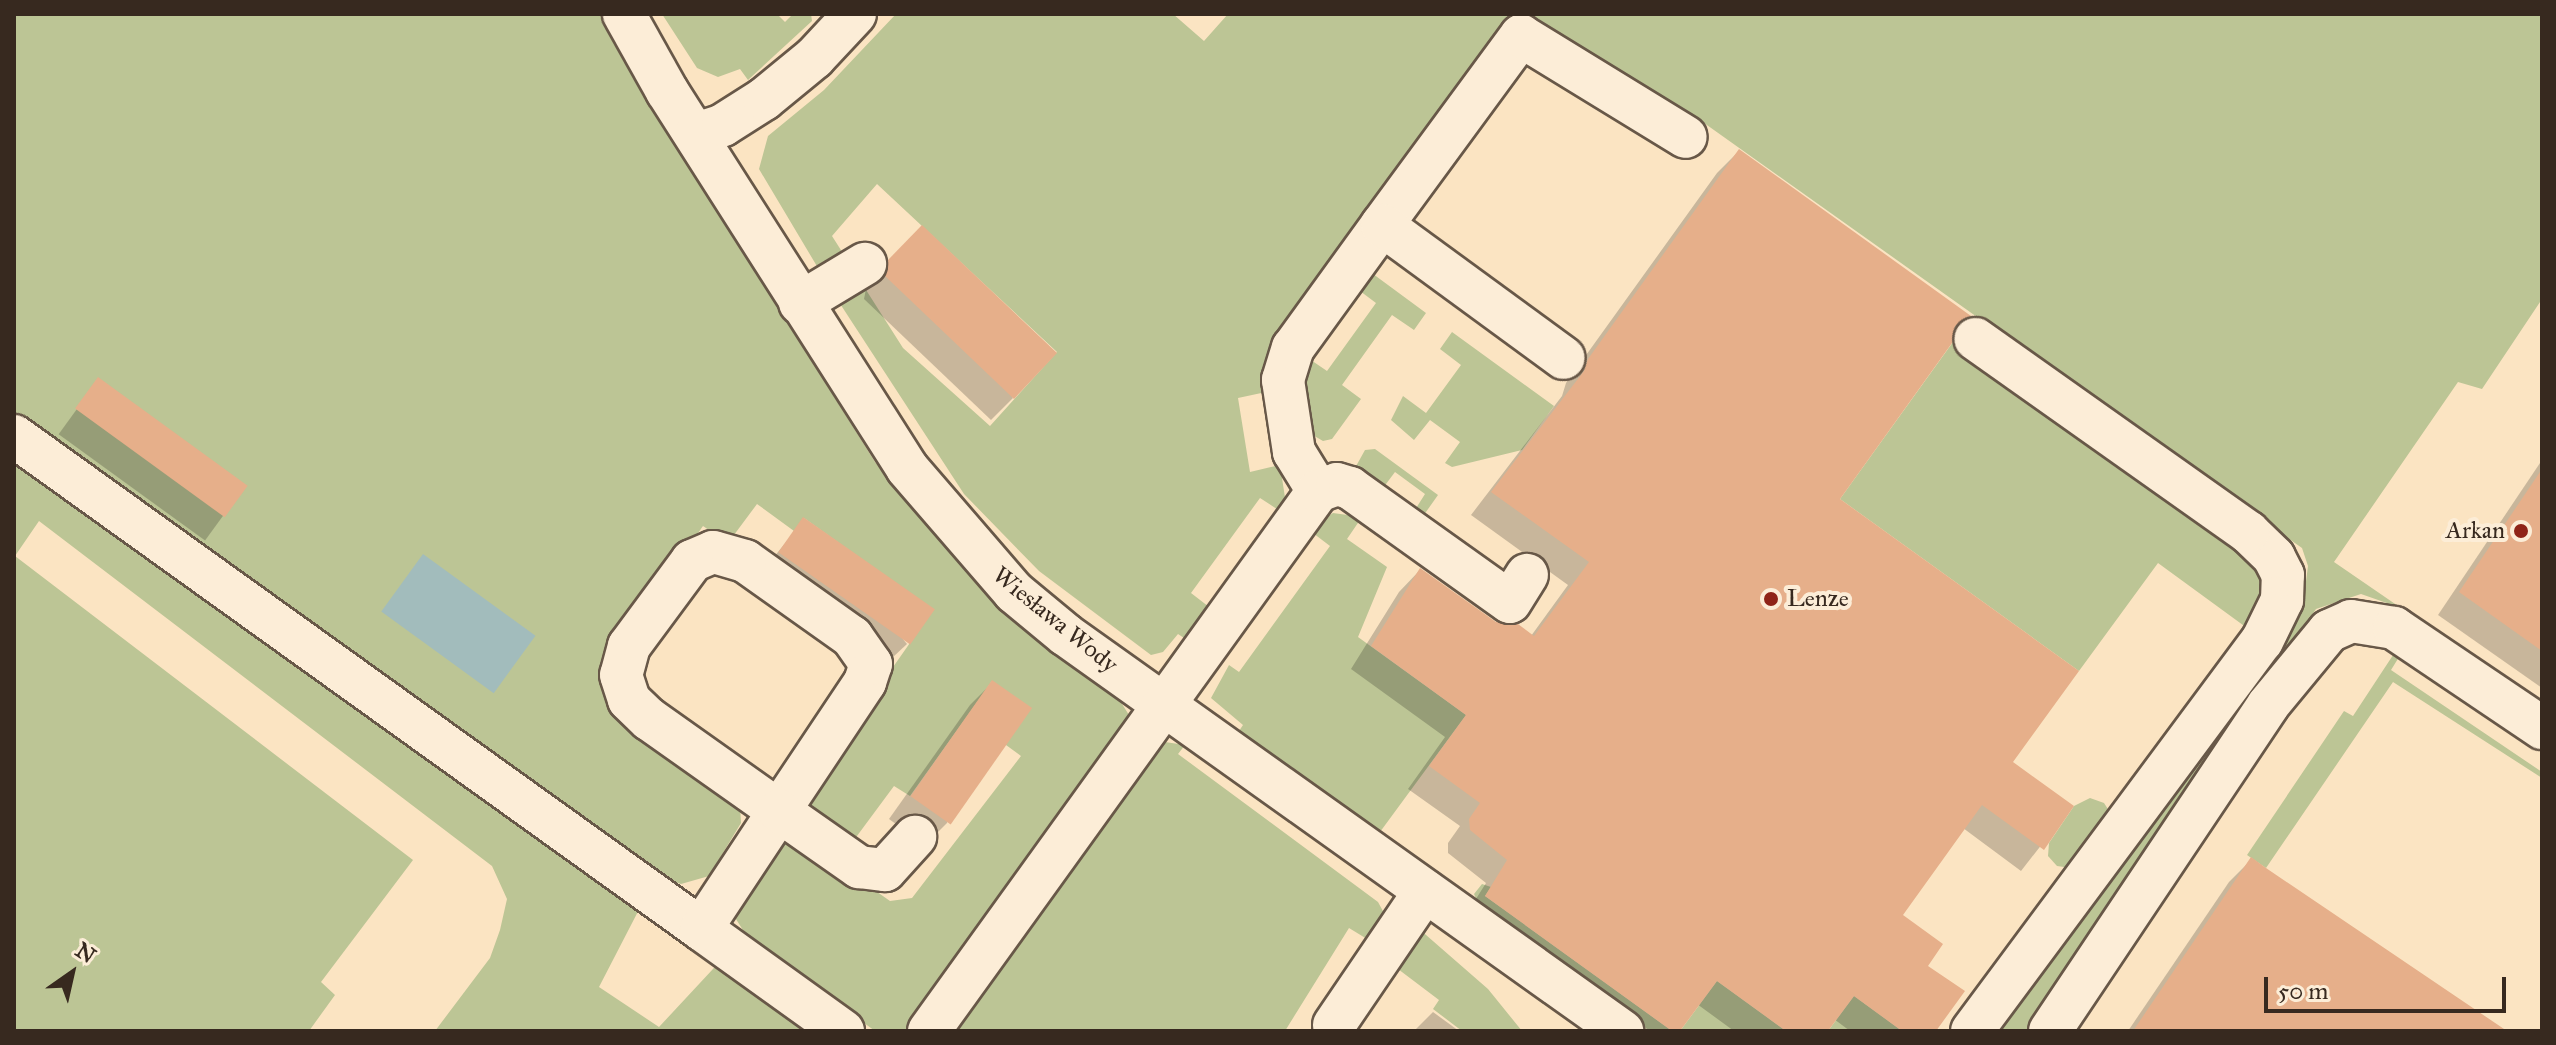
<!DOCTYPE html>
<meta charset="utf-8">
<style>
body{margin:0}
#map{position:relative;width:2556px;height:1045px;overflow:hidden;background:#fbe4c2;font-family:"IM FELL Great Primer",serif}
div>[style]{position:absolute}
.green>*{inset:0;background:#bcc595}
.water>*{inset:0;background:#a2bcbc;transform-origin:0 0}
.shadow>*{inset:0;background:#0003;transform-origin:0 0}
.building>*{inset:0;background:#e6af8a;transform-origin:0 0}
.roads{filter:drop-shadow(2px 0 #685848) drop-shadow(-2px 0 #685848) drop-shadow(0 2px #685848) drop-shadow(0 -2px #685848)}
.minor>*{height:42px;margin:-21px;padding:0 21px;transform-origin:21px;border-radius:21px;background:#fcedd7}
.dots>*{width:22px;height:22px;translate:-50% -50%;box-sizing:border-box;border:4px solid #fcedd7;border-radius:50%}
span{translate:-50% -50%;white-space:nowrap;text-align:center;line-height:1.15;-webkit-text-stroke:8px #fcedd7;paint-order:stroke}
.poi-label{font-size:24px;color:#37291f}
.right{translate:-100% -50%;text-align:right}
.left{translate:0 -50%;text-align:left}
.street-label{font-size:24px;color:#37291f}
.frame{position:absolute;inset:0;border:16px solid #37291f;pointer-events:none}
.north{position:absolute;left:32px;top:933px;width:80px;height:80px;-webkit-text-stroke:6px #fcedd7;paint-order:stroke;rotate:34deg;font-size:22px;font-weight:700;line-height:32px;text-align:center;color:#37291f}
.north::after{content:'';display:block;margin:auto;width:28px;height:36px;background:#37291f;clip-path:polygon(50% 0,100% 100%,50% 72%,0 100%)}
.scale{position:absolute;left:2264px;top:977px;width:242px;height:36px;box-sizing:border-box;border:4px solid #37291f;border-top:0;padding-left:10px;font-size:24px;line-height:28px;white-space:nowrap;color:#37291f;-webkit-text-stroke:6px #fcedd7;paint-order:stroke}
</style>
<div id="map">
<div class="green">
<i style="clip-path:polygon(14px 14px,601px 14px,664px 125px,875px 462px,998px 606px,1117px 696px,1129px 715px,1129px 723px,913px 1031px,875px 1031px,748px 938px,734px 916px,779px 840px,806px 842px,890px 901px,912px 898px,1021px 756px,1006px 745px,992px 681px,910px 796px,894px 786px,854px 840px,806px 817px,809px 787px,933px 610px,804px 518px,794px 531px,757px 504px,728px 543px,703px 526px,627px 634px,612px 668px,740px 805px,741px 823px,709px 876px,681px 884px,649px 874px,14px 414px)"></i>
<i style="clip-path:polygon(662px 14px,777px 14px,785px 22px,793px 14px,811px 14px,812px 21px,748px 80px,740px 69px,718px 77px,697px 68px)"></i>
<i style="clip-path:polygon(896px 14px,1173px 14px,1204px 41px,1228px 14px,2542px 14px,2542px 299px,2482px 389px,2458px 382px,2334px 562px,2401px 608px,2361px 594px,2316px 609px,2031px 1031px,1997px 1031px,2303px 604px,2308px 566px,2302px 548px,1683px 108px,1666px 108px,1517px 20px,1266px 392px,1238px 398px,1250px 472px,1280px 465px,1286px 504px,1283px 513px,1260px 498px,1191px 593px,1213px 610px,1190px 642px,1178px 634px,1163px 652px,1151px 655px,1039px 571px,964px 494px,835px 296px,861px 282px,903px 348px,990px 426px,1057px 352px,877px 184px,832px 236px,846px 258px,821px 273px,759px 169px,768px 136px,824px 90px)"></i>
<i style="clip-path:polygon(1369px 271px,1426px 313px,1414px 330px,1392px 315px,1342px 385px,1361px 399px,1332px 439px,1323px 441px,1306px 431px,1296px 376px,1305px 356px,1327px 371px,1376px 303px,1356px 288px)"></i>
<i style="clip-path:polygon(1452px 332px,1554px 406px,1522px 450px,1452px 467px,1445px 463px,1460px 442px,1430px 420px,1414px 440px,1391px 420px,1403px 396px,1426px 413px,1461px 365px,1440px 349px)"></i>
<i style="clip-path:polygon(1953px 342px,2240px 544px,2259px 572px,2262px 591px,2247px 628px,2158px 563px,2079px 671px,1840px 499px)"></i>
<i style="clip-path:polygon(14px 447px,645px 898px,599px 987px,659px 1027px,726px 955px,831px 1031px,435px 1031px,490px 958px,500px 930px,507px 899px,492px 866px,39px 521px,15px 556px,413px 860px,321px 982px,335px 995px,309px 1031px,14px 1031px)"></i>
<i style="clip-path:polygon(1375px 449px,1438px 495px,1421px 519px,1413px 513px,1425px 494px,1395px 472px,1380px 492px,1355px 468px,1365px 450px)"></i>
<i style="clip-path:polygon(1333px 513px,1362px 517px,1347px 539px,1387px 567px,1358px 637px,1466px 715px,1380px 832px,1237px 734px,1243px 725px,1211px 698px,1229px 665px,1239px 672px,1330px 546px,1309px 530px)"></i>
<i style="clip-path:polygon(2399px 646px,2404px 649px,2391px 670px,2542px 772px,2542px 778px,2393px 682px,2266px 868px,2247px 855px,2344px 711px,2353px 716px)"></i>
<i style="clip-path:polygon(1165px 742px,1185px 745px,1178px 754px,1378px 902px,1384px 913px,1367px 939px,1349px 928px,1285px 1031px,947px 1031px,1154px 747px)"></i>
<i style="clip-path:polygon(2090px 798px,2104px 803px,2111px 814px,2071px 868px,2057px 866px,2048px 856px,2049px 843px,2074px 806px)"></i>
<i style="clip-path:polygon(1482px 884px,1491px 887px,1485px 896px,1672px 1031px,1650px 1031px,1481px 909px,1474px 894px)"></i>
<i style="clip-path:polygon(1418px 928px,1488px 989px,1522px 1031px,1462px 1031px,1433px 1009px,1439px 1000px,1398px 969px)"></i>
<i style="clip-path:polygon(1717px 981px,1786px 1031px,1680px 1031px)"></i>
<i style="clip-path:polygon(1854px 996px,1902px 1031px,1828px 1031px)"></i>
</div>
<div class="water">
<i style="left:423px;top:554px;width:139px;height:71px;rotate:36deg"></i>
</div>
<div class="shadow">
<i style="clip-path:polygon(1739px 151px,1967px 316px,1838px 499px,2010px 763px,2071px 807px,2021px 871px,1963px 828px,1900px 915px,1925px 966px,1934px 1031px,1850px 1031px,1834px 1019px,1826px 1031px,1734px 1031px,1697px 1004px,1678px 1031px,1620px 1031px,1464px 918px,1486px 883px,1448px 853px,1448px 843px,1460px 826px,1408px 789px,1445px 737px,1351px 669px,1399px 592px,1420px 570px,1495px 623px,1531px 636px,1568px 585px,1471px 515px,1562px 396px,1566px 383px,1717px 173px)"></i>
<i style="clip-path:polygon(922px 228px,1013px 398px,991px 420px,864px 299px,867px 284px)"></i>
<i style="left:98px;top:380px;width:181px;height:67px;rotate:36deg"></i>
<i style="clip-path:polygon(2542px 460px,2542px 688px,2438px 615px)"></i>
<i style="clip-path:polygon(804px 520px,907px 644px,892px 658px,765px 568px)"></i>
<i style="clip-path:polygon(992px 683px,947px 823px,925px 845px,889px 819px,970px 705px)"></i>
<i style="clip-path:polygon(2251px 860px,2503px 1031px,2128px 1031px,2229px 882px)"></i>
<i style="clip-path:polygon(1433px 1012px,1459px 1031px,1414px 1031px)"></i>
</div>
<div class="building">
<i style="clip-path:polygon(1739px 149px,1971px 316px,1955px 326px,1952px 343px,1840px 499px,2079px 671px,2013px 762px,2074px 806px,2044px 850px,1982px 805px,1903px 915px,1943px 944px,1928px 966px,1965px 991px,1936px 1031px,1902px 1031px,1854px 996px,1828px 1031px,1786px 1031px,1717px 981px,1680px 1031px,1672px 1031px,1485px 896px,1507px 860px,1470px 830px,1469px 819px,1480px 803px,1429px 766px,1466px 715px,1371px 646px,1420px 568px,1496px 622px,1518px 624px,1534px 636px,1589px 562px,1491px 492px,1584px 371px,1588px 359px)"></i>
<i style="clip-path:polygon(922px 225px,1057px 353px,1014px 399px,885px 276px,888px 260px)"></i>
<i style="left:98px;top:377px;width:185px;height:39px;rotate:36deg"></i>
<i style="clip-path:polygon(2542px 469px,2542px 651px,2459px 592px)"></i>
<i style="left:803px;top:517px;width:161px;height:43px;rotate:35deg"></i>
<i style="left:992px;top:680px;width:49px;height:142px;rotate:35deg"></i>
<i style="clip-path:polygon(2251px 857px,2266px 868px,2507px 1031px,2133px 1031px)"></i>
</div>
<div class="roads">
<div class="minor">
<i style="left:624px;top:14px;width:88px;rotate:60.8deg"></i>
<i style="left:667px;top:91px;width:447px;rotate:57.5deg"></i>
<i style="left:907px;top:468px;width:164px;rotate:49.2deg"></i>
<i style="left:1014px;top:592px;width:67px;rotate:39.6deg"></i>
<i style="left:1066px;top:635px;width:683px;rotate:35.46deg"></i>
<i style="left:696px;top:134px;width:28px;rotate:-18deg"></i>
<i style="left:723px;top:125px;width:49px;rotate:-32.4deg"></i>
<i style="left:764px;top:99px;width:65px;rotate:-39.4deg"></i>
<i style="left:814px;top:58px;width:60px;rotate:-47deg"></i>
<i style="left:1382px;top:225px;width:235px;rotate:-53.7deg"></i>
<i style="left:1521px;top:36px;width:193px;rotate:31.5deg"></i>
<i style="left:800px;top:303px;width:76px;rotate:-31deg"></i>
<i style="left:14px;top:436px;width:846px;rotate:35.66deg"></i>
<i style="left:1318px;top:491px;width:46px;rotate:-121.6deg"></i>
<i style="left:1294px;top:452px;width:73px;rotate:-98.7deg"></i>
<i style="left:1283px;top:380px;width:34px;rotate:-73deg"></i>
<i style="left:1293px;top:348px;width:152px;rotate:-54.1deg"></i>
<i style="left:1382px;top:225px;width:225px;rotate:36.2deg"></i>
<i style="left:1334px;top:1025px;width:162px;rotate:-55.8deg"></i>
<i style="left:843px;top:1031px;width:175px;rotate:-144.3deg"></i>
<i style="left:701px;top:929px;width:141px;rotate:-56.5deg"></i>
<i style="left:779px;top:811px;width:155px;rotate:-56.3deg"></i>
<i style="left:865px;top:682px;width:19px;rotate:-72deg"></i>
<i style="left:871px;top:664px;width:33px;rotate:-125deg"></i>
<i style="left:852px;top:637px;width:131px;rotate:-144.6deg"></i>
<i style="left:745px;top:561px;width:33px;rotate:-164deg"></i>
<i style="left:713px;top:552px;width:23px;rotate:157deg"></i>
<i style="left:692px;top:561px;width:106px;rotate:126.5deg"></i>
<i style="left:629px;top:646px;width:30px;rotate:105deg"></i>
<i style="left:621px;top:675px;width:26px;rotate:72deg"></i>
<i style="left:629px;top:700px;width:28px;rotate:44deg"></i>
<i style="left:649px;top:719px;width:159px;rotate:35.3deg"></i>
<i style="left:779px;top:811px;width:98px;rotate:35deg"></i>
<i style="left:859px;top:867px;width:26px;rotate:7deg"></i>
<i style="left:885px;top:870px;width:45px;rotate:-47.7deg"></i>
<i style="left:929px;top:1031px;width:666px;rotate:-54.23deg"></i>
<i style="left:1318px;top:491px;width:20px;rotate:-20deg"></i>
<i style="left:1337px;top:484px;width:14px;rotate:17deg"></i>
<i style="left:1350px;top:488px;width:196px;rotate:35.5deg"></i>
<i style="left:1510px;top:602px;width:32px;rotate:-58deg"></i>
<i style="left:1972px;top:1031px;width:486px;rotate:-53.4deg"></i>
<i style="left:2262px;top:641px;width:46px;rotate:-64deg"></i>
<i style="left:2282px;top:600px;width:25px;rotate:-88deg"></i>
<i style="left:2283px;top:575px;width:20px;rotate:-117deg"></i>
<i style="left:2274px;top:557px;width:36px;rotate:-136deg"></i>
<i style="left:2248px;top:532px;width:334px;rotate:-144.7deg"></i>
<i style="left:2050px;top:1031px;width:392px;rotate:-56.2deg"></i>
<i style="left:2268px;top:705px;width:96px;rotate:-50.5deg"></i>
<i style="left:2329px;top:631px;width:24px;rotate:-24deg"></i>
<i style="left:2351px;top:621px;width:44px;rotate:9.2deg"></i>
<i style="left:2394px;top:628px;width:179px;rotate:34deg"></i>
</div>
</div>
<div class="dots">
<i style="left:2521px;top:531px;background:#8f2418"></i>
<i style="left:1771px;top:599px;background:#8f2418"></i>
</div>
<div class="poi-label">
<span class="right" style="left:2505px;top:531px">Arkan</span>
<span class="left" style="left:1787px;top:599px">Lenze</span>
</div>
<div class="street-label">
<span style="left:1055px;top:620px;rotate:39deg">Wiesława Wody</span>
</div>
<div class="frame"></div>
<div class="north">N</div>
<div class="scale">50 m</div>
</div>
